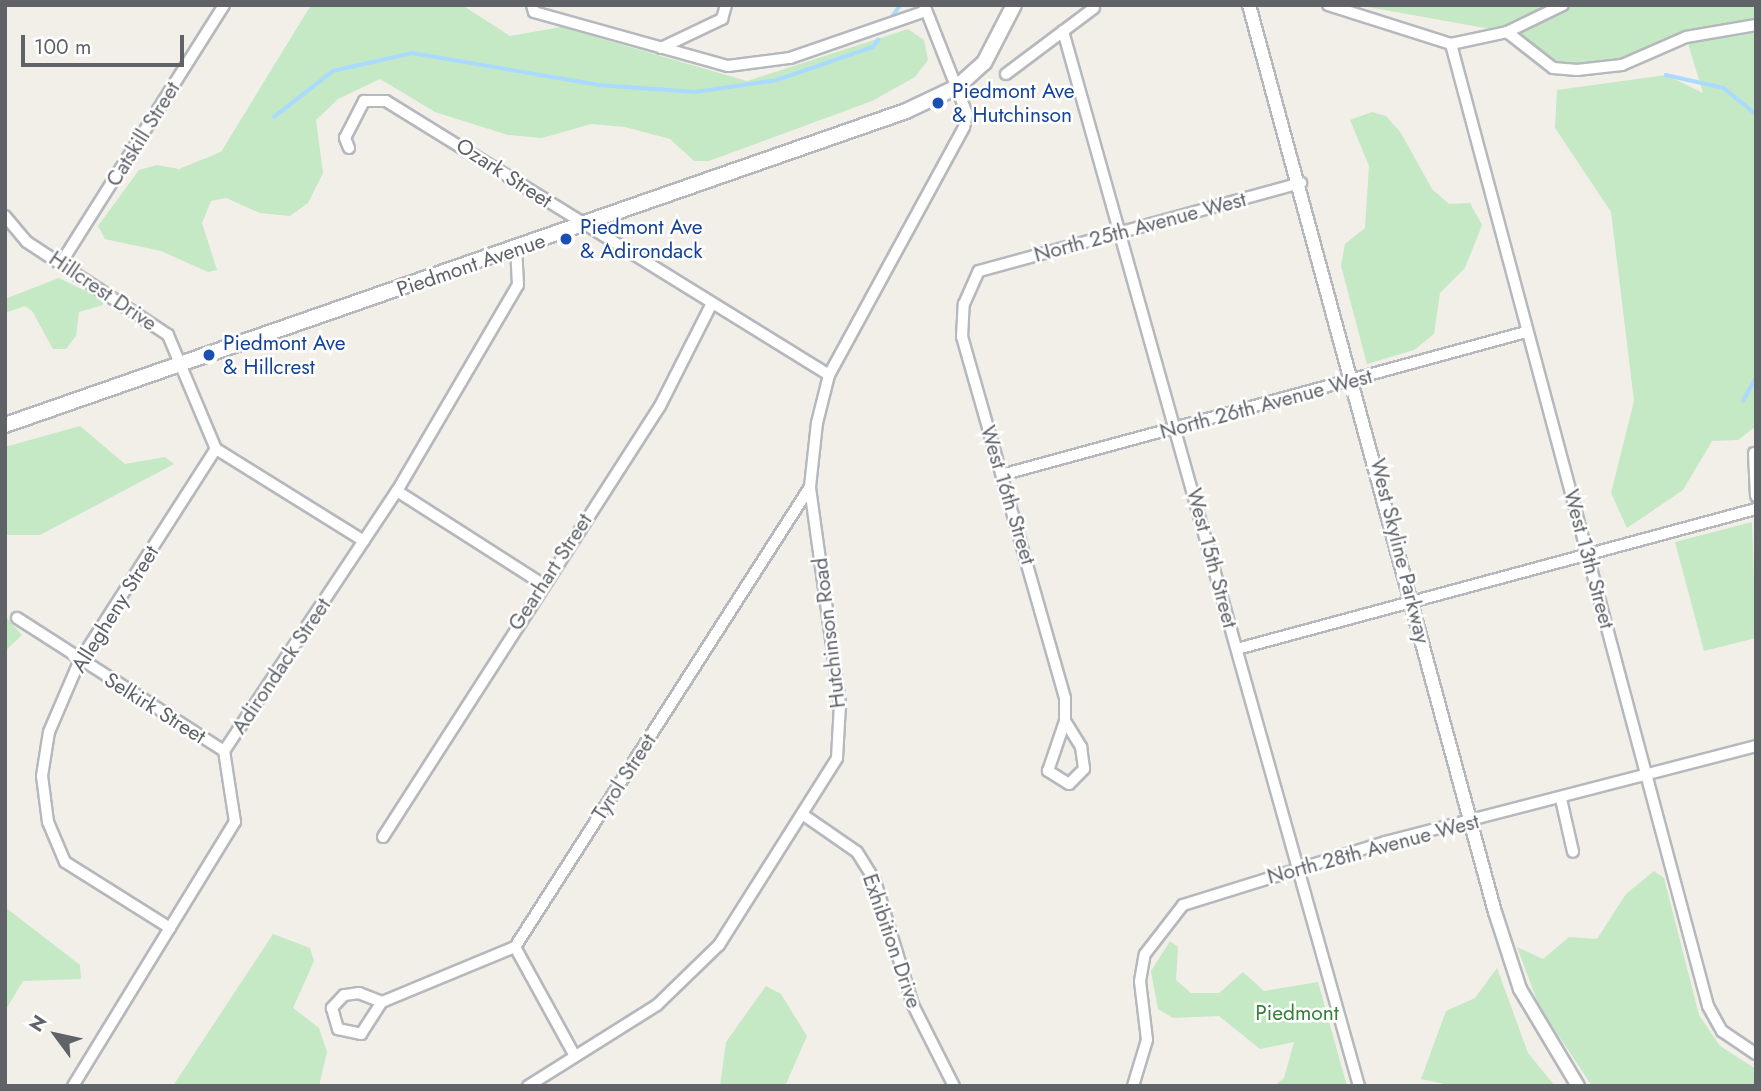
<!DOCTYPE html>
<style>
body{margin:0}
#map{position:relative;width:1761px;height:1091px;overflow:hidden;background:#f1efe8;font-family:Jost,sans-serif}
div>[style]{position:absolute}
.green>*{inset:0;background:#c5e8c5}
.stream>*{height:3.5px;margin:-1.75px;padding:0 1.75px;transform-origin:1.75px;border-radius:1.75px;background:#aadaff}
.roads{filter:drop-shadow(2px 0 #b5b8bc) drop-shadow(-2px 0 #b5b8bc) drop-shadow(0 2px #b5b8bc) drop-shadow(0 -2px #b5b8bc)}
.minor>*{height:10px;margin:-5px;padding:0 5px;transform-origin:5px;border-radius:5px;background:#fff}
.tertiary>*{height:12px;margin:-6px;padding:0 6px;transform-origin:6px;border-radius:6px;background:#fff}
.secondary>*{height:14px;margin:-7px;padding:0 7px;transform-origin:7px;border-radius:7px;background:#fff}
.dots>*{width:19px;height:19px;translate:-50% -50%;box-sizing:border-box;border:4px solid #fff;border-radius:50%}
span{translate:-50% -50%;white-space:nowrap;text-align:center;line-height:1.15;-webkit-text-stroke:5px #fff;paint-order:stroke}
.transit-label{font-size:21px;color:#164399}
.left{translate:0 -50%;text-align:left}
.street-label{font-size:21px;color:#5f6368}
.park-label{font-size:21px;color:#348238}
.frame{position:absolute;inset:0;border:7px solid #5f6368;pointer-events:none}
.north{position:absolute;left:21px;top:1000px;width:70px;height:70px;-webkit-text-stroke:5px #fff;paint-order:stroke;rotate:303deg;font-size:19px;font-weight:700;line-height:28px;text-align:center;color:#5f6368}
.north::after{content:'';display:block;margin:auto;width:24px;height:32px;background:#5f6368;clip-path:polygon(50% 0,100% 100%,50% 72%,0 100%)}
.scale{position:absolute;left:21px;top:35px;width:163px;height:32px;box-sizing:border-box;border:4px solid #5f6368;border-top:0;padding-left:9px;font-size:21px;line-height:24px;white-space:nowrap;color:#5f6368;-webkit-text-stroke:5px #fff;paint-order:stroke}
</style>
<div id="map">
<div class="green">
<i style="clip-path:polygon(311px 5px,462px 5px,510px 36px,561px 27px,747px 81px,908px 29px,924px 40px,928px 60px,915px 77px,872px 101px,709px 161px,694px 161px,670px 139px,625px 127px,591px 124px,542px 138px,508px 135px,435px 112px,380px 79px,338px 99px,316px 120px,323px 173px,308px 203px,290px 216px,260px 213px,226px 198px,211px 201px,202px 223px,217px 270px,208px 272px,161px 251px,105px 239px,98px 226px,139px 170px,157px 165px,179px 169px,221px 152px)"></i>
<i style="clip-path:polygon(1357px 5px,1756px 5px,1756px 426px,1738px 440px,1712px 441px,1683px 490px,1627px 528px,1611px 493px,1634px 401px,1611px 212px,1555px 128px,1557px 90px,1666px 75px,1703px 93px,1686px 37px,1633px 62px,1553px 68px,1507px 32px)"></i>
<i style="clip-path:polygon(1372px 112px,1386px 116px,1401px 133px,1432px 189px,1449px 204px,1470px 203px,1482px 225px,1465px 268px,1440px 293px,1434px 334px,1414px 350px,1367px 364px,1341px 266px,1345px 244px,1365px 228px,1369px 166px,1350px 120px)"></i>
<i style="clip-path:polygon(59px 278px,104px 300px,103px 305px,79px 312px,76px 336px,66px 349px,53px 349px,32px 311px,25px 306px,5px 313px,5px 299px)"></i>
<i style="clip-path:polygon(80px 426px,125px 464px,165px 457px,174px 464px,40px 535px,5px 535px,5px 447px)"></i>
<i style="clip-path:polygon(1752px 522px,1756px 638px,1704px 651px,1675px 542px)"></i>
<i style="clip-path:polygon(5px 616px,22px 635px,5px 651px)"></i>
<i style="clip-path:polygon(1654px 871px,1664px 878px,1699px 1015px,1720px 1046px,1756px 1069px,1756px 1086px,1592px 1086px,1539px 1006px,1517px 947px,1543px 959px,1569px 937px,1597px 939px,1626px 894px)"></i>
<i style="clip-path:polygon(5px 907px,80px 965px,81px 979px,23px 981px,5px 1011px)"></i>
<i style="clip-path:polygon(273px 934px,310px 948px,314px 961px,293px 1008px,319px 1028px,327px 1052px,319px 1086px,173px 1086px)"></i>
<i style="clip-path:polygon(1170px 941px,1178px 947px,1176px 980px,1191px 993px,1219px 993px,1243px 972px,1264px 991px,1318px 982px,1347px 1086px,1274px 1086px,1284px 1078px,1294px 1042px,1260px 1049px,1219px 1016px,1173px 1018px,1158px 1009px,1151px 971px)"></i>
<i style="clip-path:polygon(1497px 968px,1528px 1053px,1555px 1086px,1454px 1086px,1421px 1079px,1446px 1011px,1475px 998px)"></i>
<i style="clip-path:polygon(766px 986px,781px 994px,807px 1036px,785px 1086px,720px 1086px,726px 1042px)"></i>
</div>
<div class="stream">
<i style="left:890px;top:20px;width:18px;rotate:-56deg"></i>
<i style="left:1666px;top:75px;width:59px;rotate:12.6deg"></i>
<i style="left:1724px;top:88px;width:41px;rotate:39.1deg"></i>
<i style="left:274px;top:117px;width:75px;rotate:-37.9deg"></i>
<i style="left:333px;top:71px;width:81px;rotate:-12.8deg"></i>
<i style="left:412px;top:53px;width:190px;rotate:9.7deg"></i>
<i style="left:599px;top:85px;width:96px;rotate:4.2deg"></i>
<i style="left:695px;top:92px;width:83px;rotate:-8.3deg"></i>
<i style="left:777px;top:80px;width:102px;rotate:-19deg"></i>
<i style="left:873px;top:47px;width:9px;rotate:-54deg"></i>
<i style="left:1743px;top:401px;width:26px;rotate:-61deg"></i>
</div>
<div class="roads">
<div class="minor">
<i style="left:532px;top:5px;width:7px;rotate:74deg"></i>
<i style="left:534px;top:12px;width:201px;rotate:15.6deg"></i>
<i style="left:728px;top:66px;width:63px;rotate:-7.4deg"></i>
<i style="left:790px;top:58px;width:144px;rotate:-19.1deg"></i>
<i style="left:1328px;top:5px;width:129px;rotate:17.6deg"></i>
<i style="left:1451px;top:44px;width:57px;rotate:-12.1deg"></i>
<i style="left:1507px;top:32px;width:62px;rotate:-25.7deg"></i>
<i style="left:1063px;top:31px;width:1096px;rotate:74.33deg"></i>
<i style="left:1507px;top:32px;width:58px;rotate:38deg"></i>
<i style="left:1553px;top:68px;width:24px;rotate:5deg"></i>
<i style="left:1577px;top:70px;width:45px;rotate:-6.3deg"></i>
<i style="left:1622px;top:65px;width:70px;rotate:-23.6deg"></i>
<i style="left:1686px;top:37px;width:71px;rotate:-9.7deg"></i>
<i style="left:1451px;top:44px;width:996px;rotate:75.04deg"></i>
<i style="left:1708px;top:1006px;width:29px;rotate:61deg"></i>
<i style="left:1722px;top:1031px;width:41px;rotate:34.1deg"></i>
<i style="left:661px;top:48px;width:68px;rotate:-25.4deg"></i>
<i style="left:722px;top:19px;width:15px;rotate:-74deg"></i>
<i style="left:1006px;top:74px;width:110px;rotate:-36.9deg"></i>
<i style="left:349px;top:148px;width:11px;rotate:-112deg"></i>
<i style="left:345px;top:138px;width:42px;rotate:-62.8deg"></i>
<i style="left:364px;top:101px;width:22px"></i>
<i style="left:386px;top:101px;width:521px;rotate:31.74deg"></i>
<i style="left:5px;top:216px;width:34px;rotate:50deg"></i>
<i style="left:27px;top:242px;width:169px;rotate:33.4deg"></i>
<i style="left:168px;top:335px;width:124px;rotate:67.2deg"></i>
<i style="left:216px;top:449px;width:174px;rotate:31.9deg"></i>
<i style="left:61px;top:263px;width:305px;rotate:-57.7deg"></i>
<i style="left:1754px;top:453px;width:43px;rotate:87.3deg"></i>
<i style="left:1005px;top:474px;width:540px;rotate:-15.25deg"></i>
<i style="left:397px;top:491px;width:171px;rotate:32.6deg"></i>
<i style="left:17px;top:618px;width:246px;rotate:32.7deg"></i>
<i style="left:1237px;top:649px;width:538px;rotate:-15.1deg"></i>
<i style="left:1065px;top:721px;width:23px;rotate:-90deg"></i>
<i style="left:1065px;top:698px;width:375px;rotate:-105.9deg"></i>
<i style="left:962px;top:337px;width:33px;rotate:-87deg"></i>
<i style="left:964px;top:304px;width:36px;rotate:-66deg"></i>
<i style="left:979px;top:271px;width:334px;rotate:-15.3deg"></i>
<i style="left:1065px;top:721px;width:31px;rotate:58deg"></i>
<i style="left:1081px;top:747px;width:22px;rotate:82deg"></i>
<i style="left:1084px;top:769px;width:21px;rotate:135deg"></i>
<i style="left:1069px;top:784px;width:25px;rotate:-148deg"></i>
<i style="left:1048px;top:771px;width:53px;rotate:-71.2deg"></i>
<i style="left:1561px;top:799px;width:54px;rotate:77.2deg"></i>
<i style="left:805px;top:816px;width:63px;rotate:34.7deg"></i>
<i style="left:857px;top:852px;width:34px;rotate:58deg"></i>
<i style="left:875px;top:881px;width:130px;rotate:73deg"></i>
<i style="left:913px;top:1005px;width:91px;rotate:63.2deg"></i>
<i style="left:383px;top:837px;width:512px;rotate:-57.27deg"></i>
<i style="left:660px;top:406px;width:113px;rotate:-63.2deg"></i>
<i style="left:170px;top:928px;width:124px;rotate:-147.8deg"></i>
<i style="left:65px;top:862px;width:43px;rotate:-113deg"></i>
<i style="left:48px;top:822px;width:46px;rotate:-97.4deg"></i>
<i style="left:42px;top:776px;width:45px;rotate:-81deg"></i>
<i style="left:49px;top:732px;width:76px;rotate:-66.8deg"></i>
<i style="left:79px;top:662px;width:253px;rotate:-57.3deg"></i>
<i style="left:515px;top:947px;width:124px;rotate:61.2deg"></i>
<i style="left:382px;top:1002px;width:25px;rotate:-159deg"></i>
<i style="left:359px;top:993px;width:15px;rotate:172deg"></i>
<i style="left:344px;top:995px;width:18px;rotate:133deg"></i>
<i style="left:332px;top:1008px;width:22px;rotate:74deg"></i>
<i style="left:338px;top:1029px;width:24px;rotate:12deg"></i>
<i style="left:361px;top:1034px;width:38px;rotate:-57deg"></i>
<i style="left:382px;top:1002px;width:144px;rotate:-22.5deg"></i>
<i style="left:515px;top:947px;width:546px;rotate:-57.33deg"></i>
<i style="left:73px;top:1086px;width:310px;rotate:-58.5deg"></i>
<i style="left:235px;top:822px;width:72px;rotate:-98.8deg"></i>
<i style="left:224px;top:751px;width:312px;rotate:-56.4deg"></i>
<i style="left:397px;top:491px;width:239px;rotate:-59.6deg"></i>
<i style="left:518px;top:285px;width:35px;rotate:-93deg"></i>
<i style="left:528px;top:1086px;width:152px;rotate:-32.1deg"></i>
<i style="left:657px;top:1005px;width:86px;rotate:-44.1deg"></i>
<i style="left:719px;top:945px;width:221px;rotate:-57.7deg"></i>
<i style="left:837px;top:758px;width:54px;rotate:-86.8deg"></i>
<i style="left:840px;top:704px;width:219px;rotate:-97.9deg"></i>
<i style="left:810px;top:487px;width:64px;rotate:-83.8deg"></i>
<i style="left:817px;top:423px;width:49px;rotate:-76deg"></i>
<i style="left:829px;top:375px;width:282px;rotate:-61.4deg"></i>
<i style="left:964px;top:127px;width:13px;rotate:-77deg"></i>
<i style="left:967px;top:114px;width:117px;rotate:-111.5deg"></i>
<i style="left:1133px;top:1086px;width:48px;rotate:-73.1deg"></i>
<i style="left:1147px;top:1040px;width:59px;rotate:-96.8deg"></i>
<i style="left:1140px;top:981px;width:27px;rotate:-80deg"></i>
<i style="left:1145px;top:954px;width:62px;rotate:-52.2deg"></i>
<i style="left:1183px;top:905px;width:212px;rotate:-17.3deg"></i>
<i style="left:1385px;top:842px;width:383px;rotate:-14.5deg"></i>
</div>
<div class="tertiary">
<i style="left:1249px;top:5px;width:940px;rotate:74.83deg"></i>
<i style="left:1495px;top:912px;width:81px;rotate:72deg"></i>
<i style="left:1520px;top:989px;width:113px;rotate:59.1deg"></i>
</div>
<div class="secondary">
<i style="left:5px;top:425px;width:954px;rotate:-19.21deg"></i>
<i style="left:906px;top:111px;width:56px;rotate:-25.2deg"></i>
<i style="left:957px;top:87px;width:36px;rotate:-42deg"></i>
<i style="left:984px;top:63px;width:65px;rotate:-62.7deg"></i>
</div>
</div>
<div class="dots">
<i style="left:938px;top:103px;background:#1a4fb4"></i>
<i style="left:566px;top:239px;background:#1a4fb4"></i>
<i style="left:209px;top:355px;background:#1a4fb4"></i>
</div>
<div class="transit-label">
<span class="left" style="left:952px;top:103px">Piedmont Ave<br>&amp; Hutchinson</span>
<span class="left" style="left:580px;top:239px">Piedmont Ave<br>&amp; Adirondack</span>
<span class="left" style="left:223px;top:355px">Piedmont Ave<br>&amp; Hillcrest</span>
</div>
<div class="street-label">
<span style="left:143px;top:134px;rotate:-58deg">Catskill Street</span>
<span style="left:504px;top:173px;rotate:33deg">Ozark Street</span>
<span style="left:1140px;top:227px;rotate:-15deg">North 25th Avenue West</span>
<span style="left:471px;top:265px;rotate:-19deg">Piedmont Avenue</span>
<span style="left:103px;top:291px;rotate:34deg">Hillcrest Drive</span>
<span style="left:1266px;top:404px;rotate:-15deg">North 26th Avenue West</span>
<span style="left:1008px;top:495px;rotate:73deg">West 16th Street</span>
<span style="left:1400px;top:551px;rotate:76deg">West Skyline Parkway</span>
<span style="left:1212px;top:558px;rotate:75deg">West 15th Street</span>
<span style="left:1589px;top:559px;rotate:75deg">West 13th Street</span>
<span style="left:550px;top:572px;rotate:-57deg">Gearhart Street</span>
<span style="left:115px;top:609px;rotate:-58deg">Allegheny Street</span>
<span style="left:829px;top:633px;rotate:-97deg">Hutchinson Road</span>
<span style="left:281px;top:666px;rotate:-56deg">Adirondack Street</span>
<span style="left:155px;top:708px;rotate:32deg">Selkirk Street</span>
<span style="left:624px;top:777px;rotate:-57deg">Tyrol Street</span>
<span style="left:1373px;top:849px;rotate:-15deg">North 28th Avenue West</span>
<span style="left:892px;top:941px;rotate:71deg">Exhibition Drive</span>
</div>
<div class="park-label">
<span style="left:1297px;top:1013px">Piedmont</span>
</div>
<div class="frame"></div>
<div class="north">N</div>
<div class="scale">100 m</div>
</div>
